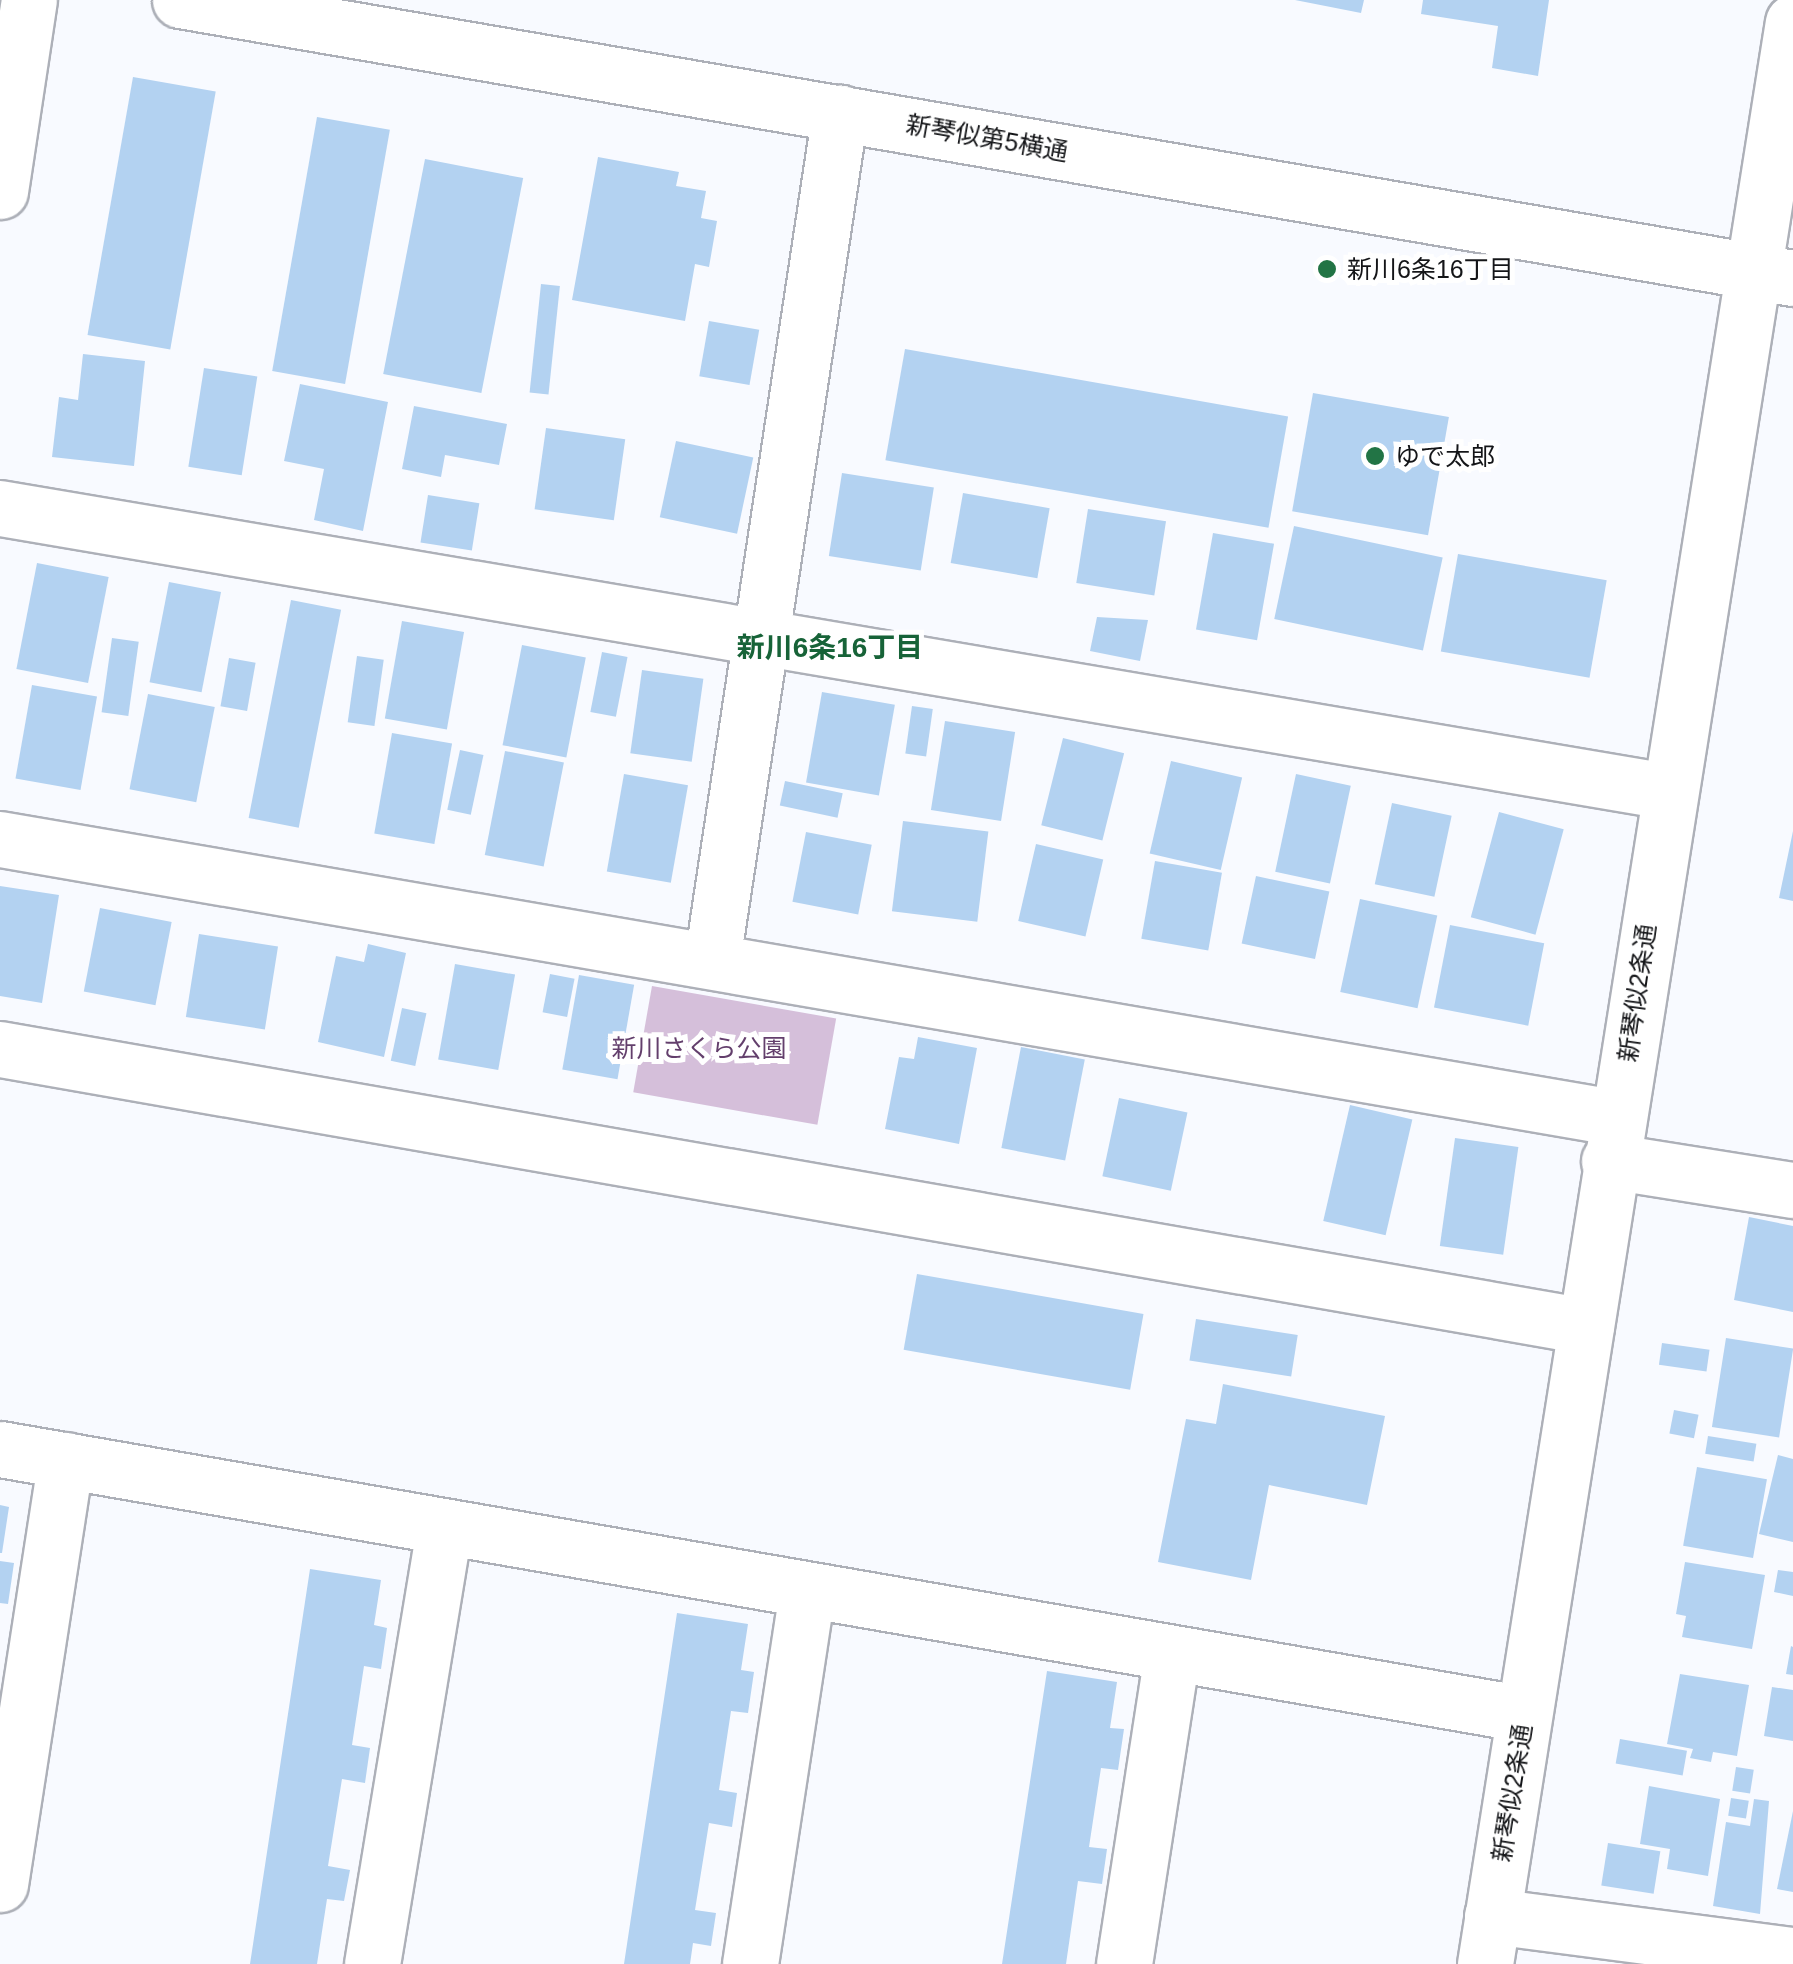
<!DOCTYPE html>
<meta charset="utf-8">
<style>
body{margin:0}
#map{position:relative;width:1793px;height:1964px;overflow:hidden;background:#f8faff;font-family:Arial,"Noto Sans JP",sans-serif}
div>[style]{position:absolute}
.green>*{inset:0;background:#d5bfda;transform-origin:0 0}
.building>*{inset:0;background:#b3d2f1;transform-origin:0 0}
.roads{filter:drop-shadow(2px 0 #adb0b8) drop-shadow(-2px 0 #adb0b8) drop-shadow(0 2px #adb0b8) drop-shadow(0 -2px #adb0b8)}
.minor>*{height:55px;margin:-27.5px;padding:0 27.5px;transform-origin:27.5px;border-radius:27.5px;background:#fff}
.dots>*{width:28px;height:28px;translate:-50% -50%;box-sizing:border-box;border:5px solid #fff;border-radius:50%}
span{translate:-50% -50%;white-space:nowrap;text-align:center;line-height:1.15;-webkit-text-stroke:10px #fff;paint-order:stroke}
.street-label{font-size:25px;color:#141518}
.poi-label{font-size:25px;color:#141518}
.left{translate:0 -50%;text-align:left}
.park-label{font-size:25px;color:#633f6c}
.neighbourhood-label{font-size:28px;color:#176338;font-weight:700}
</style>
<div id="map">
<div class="green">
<i style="left:652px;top:986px;width:187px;height:108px;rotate:10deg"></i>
</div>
<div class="building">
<i style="clip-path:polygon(1295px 0,1364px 0,1361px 13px)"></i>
<i style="clip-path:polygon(1423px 0,1549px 0,1538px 76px,1492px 68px,1498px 26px,1421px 14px)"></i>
<i style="left:133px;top:77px;width:84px;height:262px;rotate:10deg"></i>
<i style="left:317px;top:117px;width:74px;height:258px;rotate:10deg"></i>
<i style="clip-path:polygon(598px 157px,679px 172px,676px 186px,706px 191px,701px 218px,717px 221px,709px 267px,695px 264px,685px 321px,572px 300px)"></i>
<i style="left:425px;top:159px;width:100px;height:219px;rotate:11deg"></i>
<i style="left:541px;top:284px;width:19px;height:109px;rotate:6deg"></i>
<i style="left:709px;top:321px;width:51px;height:56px;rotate:10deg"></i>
<i style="left:905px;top:349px;width:389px;height:113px;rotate:10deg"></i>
<i style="clip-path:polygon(83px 354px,145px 361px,134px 466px,52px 457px,59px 397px,78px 400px)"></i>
<i style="left:204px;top:368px;width:54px;height:100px;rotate:9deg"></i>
<i style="clip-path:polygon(300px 384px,388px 402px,363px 531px,314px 520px,324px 469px,284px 461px)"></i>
<i style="left:1313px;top:393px;width:138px;height:120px;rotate:10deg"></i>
<i style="clip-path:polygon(414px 406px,507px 424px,499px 465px,445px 455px,441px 477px,402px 469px)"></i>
<i style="left:546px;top:428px;width:80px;height:82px;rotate:8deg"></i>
<i style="left:676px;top:441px;width:79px;height:78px;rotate:12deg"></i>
<i style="left:842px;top:473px;width:93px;height:84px;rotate:9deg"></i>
<i style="left:963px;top:493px;width:88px;height:71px;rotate:10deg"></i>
<i style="left:428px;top:495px;width:52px;height:48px;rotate:9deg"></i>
<i style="left:1088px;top:509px;width:79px;height:75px;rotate:9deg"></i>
<i style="left:1294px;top:526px;width:152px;height:95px;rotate:12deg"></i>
<i style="left:1213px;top:533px;width:62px;height:98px;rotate:10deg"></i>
<i style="left:1458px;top:554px;width:151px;height:99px;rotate:10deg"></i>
<i style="left:37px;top:563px;width:73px;height:108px;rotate:11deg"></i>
<i style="left:169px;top:582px;width:53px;height:102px;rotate:11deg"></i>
<i style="left:291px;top:600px;width:51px;height:222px;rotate:11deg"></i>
<i style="clip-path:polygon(1097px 617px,1148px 620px,1140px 661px,1090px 651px)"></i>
<i style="left:402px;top:621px;width:63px;height:99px;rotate:10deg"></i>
<i style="left:112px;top:638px;width:27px;height:75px;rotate:8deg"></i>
<i style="left:522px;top:645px;width:65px;height:102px;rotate:11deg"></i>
<i style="left:602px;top:652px;width:26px;height:61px;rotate:11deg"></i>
<i style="left:357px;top:656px;width:27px;height:67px;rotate:8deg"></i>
<i style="left:229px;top:658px;width:27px;height:49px;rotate:10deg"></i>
<i style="left:642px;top:670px;width:62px;height:84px;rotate:8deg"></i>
<i style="left:32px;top:685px;width:66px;height:95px;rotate:10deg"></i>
<i style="left:822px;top:692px;width:74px;height:92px;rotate:10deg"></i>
<i style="left:148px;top:694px;width:68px;height:97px;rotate:11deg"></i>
<i style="left:912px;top:706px;width:21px;height:48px;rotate:8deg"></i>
<i style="left:945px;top:721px;width:71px;height:90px;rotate:9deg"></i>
<i style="left:392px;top:733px;width:61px;height:102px;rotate:10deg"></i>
<i style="left:1063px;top:738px;width:63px;height:90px;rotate:14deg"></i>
<i style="left:460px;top:750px;width:24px;height:61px;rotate:12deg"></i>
<i style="left:505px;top:751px;width:60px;height:106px;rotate:11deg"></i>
<i style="left:1171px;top:761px;width:73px;height:95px;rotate:13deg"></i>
<i style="left:624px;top:774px;width:65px;height:99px;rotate:10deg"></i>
<i style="left:1296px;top:774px;width:56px;height:100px;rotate:12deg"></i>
<i style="left:785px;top:781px;width:59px;height:25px;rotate:12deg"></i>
<i style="left:1392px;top:803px;width:61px;height:83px;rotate:12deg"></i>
<i style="left:1499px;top:812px;width:67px;height:109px;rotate:15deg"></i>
<i style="left:903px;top:821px;width:86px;height:91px;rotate:7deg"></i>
<i style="clip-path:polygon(1793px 831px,1793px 901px,1779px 898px)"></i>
<i style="left:806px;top:832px;width:67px;height:71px;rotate:11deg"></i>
<i style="left:1036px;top:844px;width:69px;height:79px;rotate:13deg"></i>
<i style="left:1155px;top:861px;width:68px;height:79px;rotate:10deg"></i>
<i style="left:1256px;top:876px;width:75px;height:69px;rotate:12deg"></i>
<i style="clip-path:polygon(0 886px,59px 895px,42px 1003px,0 996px)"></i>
<i style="left:1360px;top:899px;width:79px;height:95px;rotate:12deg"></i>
<i style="left:100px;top:908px;width:73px;height:85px;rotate:11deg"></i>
<i style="left:1450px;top:925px;width:96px;height:84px;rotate:11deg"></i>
<i style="left:199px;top:934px;width:80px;height:84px;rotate:9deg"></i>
<i style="clip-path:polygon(368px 944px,406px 953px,384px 1057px,318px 1042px,336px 956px,364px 962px)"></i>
<i style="left:455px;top:964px;width:61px;height:97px;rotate:10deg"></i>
<i style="left:550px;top:974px;width:25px;height:39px;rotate:11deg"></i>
<i style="left:579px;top:975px;width:56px;height:96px;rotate:10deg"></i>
<i style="left:402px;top:1008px;width:25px;height:54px;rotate:12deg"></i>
<i style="clip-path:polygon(918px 1037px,977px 1048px,959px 1144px,885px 1129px,899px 1057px,914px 1059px)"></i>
<i style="left:1021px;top:1047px;width:65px;height:103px;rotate:11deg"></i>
<i style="left:1119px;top:1098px;width:70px;height:80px;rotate:12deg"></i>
<i style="left:1350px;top:1105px;width:64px;height:119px;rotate:13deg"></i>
<i style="left:1455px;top:1138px;width:64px;height:109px;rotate:8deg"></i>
<i style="clip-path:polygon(1749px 1217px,1793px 1226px,1793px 1312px,1734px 1300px)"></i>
<i style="left:917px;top:1274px;width:230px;height:77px;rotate:10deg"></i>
<i style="left:1196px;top:1319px;width:103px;height:42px;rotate:9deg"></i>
<i style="left:1726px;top:1338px;width:68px;height:90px;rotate:9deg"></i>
<i style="left:1662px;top:1343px;width:48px;height:22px;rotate:8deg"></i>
<i style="clip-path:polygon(1223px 1384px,1385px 1416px,1367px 1505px,1269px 1485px,1251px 1580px,1158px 1562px,1186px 1419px,1216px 1424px)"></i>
<i style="left:1674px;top:1410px;width:25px;height:24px;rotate:11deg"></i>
<i style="left:1708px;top:1436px;width:49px;height:18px;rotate:9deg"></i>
<i style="clip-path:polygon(1778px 1455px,1793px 1459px,1793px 1542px,1759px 1534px)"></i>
<i style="left:1697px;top:1467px;width:71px;height:80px;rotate:10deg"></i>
<i style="clip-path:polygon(0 1505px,9px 1507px,2px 1553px,0 1553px)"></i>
<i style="clip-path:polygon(0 1561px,14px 1563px,8px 1604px,0 1603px)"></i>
<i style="clip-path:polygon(1685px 1562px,1765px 1575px,1752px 1649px,1682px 1637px,1686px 1616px,1676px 1614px)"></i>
<i style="clip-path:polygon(310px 1569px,381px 1580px,374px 1625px,387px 1628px,381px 1669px,364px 1666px,352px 1745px,370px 1748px,365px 1783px,342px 1779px,328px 1866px,350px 1870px,344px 1901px,327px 1899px,317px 1964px,250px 1964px)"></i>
<i style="clip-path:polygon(1778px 1570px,1793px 1572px,1793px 1596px,1774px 1592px)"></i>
<i style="clip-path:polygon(677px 1613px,748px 1624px,741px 1670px,754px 1672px,748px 1713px,731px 1711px,719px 1790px,737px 1793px,732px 1827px,709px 1823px,695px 1910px,716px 1913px,711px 1946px,693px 1943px,690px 1964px,624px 1964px)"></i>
<i style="clip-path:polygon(1791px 1646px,1793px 1647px,1793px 1675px,1786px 1674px)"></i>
<i style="clip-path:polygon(1047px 1671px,1117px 1682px,1110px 1728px,1124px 1729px,1118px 1770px,1101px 1768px,1089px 1847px,1107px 1849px,1102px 1884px,1078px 1881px,1066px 1964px,1002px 1964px)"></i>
<i style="clip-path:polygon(1680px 1674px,1749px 1685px,1737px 1756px,1713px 1752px,1711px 1762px,1690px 1758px,1693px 1749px,1667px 1744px)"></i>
<i style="clip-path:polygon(1772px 1687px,1793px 1690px,1793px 1741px,1764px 1736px)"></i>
<i style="left:1620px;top:1739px;width:68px;height:25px;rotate:10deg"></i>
<i style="left:1736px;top:1767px;width:18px;height:24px;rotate:9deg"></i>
<i style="clip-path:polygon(1649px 1786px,1720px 1799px,1708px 1876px,1667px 1869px,1670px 1849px,1640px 1844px)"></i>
<i style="left:1731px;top:1798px;width:18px;height:18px;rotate:9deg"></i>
<i style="clip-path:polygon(1754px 1799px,1769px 1801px,1760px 1914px,1713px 1906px,1726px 1822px,1750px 1826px)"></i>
<i style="clip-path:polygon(1793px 1811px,1793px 1892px,1777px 1889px)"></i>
<i style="left:1608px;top:1843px;width:53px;height:43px;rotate:9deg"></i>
</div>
<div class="roads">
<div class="minor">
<i style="left:180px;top:0;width:1637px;rotate:9.78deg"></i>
<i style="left:0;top:191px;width:193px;rotate:-81.4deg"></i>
<i style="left:0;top:508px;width:1691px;rotate:9.64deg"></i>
<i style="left:0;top:839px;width:1642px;rotate:9.78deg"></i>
<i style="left:712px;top:960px;width:857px;rotate:-81.41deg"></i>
<i style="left:0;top:1049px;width:1610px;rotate:9.91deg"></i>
<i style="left:1609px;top:1161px;width:186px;rotate:9deg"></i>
<i style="left:0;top:1449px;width:1547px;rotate:9.86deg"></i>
<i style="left:0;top:1884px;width:429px;rotate:-81.2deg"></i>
<i style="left:1492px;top:1916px;width:304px;rotate:7.4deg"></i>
<i style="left:372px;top:1964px;width:443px;rotate:-80.6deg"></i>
<i style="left:750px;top:1964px;width:377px;rotate:-81.3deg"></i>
<i style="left:1124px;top:1964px;width:313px;rotate:-81.2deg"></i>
<i style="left:1485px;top:1964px;width:1966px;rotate:-80.99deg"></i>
</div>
</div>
<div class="dots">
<i style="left:1327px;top:269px;background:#227445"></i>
<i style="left:1375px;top:456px;background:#227445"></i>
</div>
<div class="street-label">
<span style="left:987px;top:138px;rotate:10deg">新琴似第5横通</span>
<span style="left:1637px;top:993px;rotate:-82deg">新琴似2条通</span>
<span style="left:1512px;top:1793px;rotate:-81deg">新琴似2条通</span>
</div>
<div class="poi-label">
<span class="left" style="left:1347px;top:269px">新川6条16丁目</span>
<span class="left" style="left:1395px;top:456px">ゆで太郎</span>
</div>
<div class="park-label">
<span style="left:699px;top:1048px">新川さくら公園</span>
</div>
<div class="neighbourhood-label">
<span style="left:830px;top:648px">新川6条16丁目</span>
</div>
</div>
